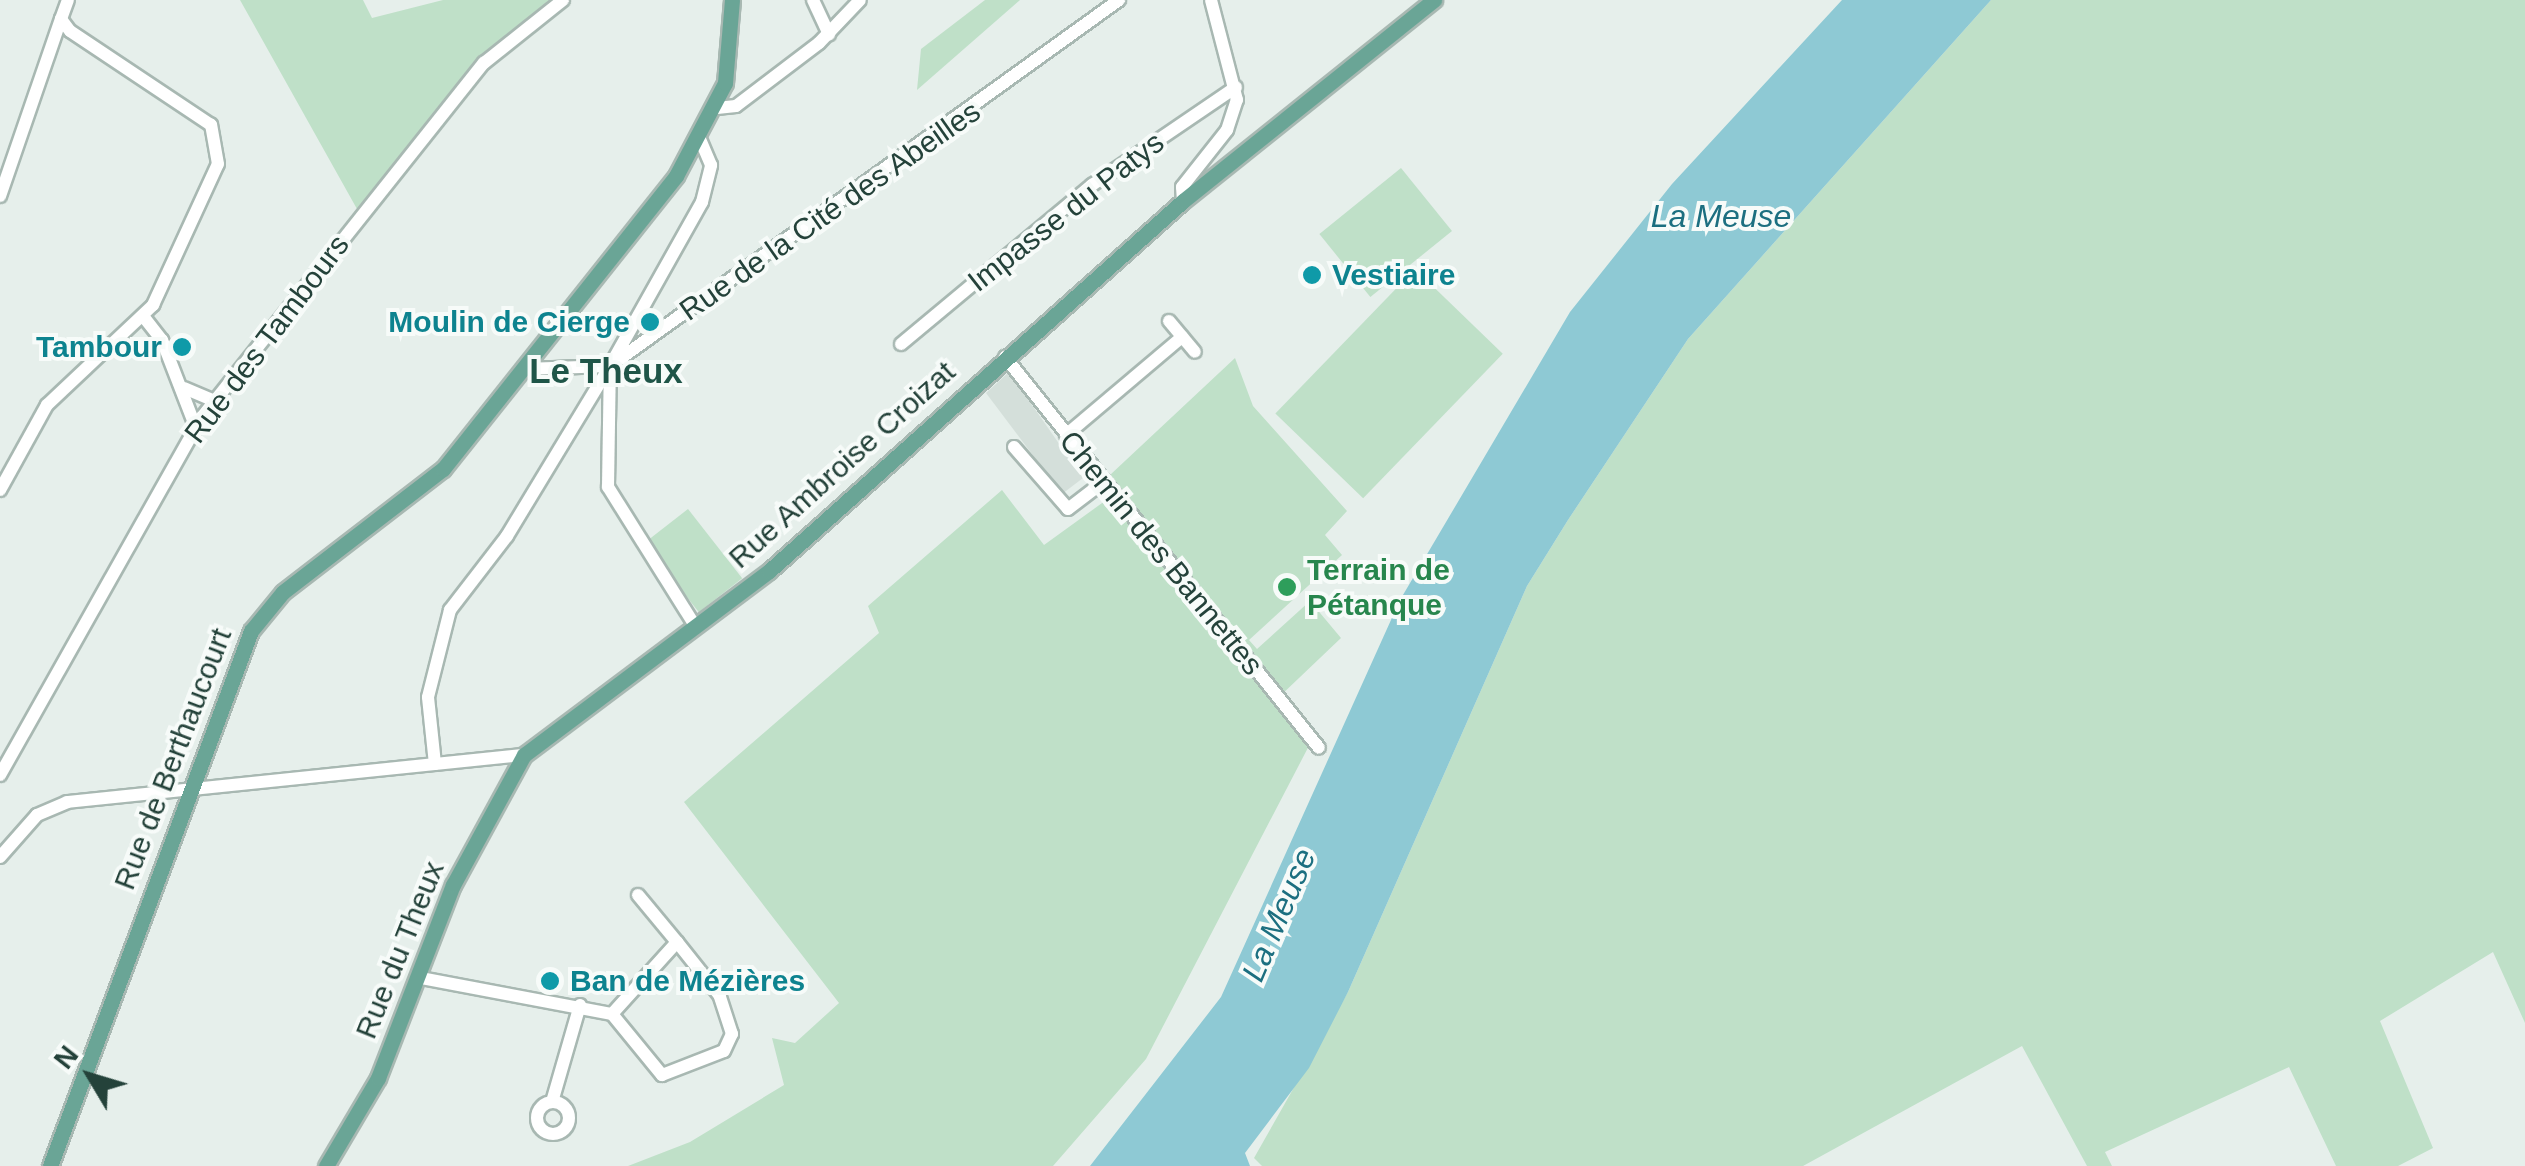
<!DOCTYPE html>
<meta charset="utf-8">
<style>
body{margin:0}
#map{position:relative;width:2525px;height:1166px;overflow:hidden;background:#e6efeb;font-family:Helvetica,sans-serif}
div>[style]{position:absolute}
.built>*{inset:0;background:#d4dfda}
.green>*{inset:0;background:#bfe0c8;transform-origin:0 0}
.water>*{inset:0;background:#8ec9d4}
.roads{filter:drop-shadow(2px 0 #a8b8b2) drop-shadow(-2px 0 #a8b8b2) drop-shadow(0 2px #a8b8b2) drop-shadow(0 -2px #a8b8b2)}
.minor>*{height:12px;margin:-6px;padding:0 6px;transform-origin:6px;border-radius:6px;background:#fff}
.minor>.ring{margin:-6px;padding:0;box-sizing:content-box;background:none;border:12px solid #fff;border-radius:50%}
.major>*{height:15px;margin:-7.5px;padding:0 7.5px;transform-origin:7.5px;border-radius:7.5px;background:#6aa596}
.dots>*{width:28px;height:28px;translate:-50% -50%;box-sizing:border-box;border:5px solid #f7fbf9;border-radius:50%}
span{translate:-50% -50%;white-space:nowrap;text-align:center;line-height:1.15;-webkit-text-stroke:8px #f7fbf9;paint-order:stroke}
.street-label{font-size:30px;color:#24423a}
.culture-label{font-size:30px;color:#0d838f;font-weight:700}
.left{translate:0 -50%;text-align:left}
.right{translate:-100% -50%;text-align:right}
.leisure-label{font-size:30px;color:#27864d;font-weight:700}
.water-label{font-size:32px;color:#1c6f80;font-style:italic}
.quarter-label{font-size:35px;color:#1f5548;font-weight:700}
.north{position:absolute;left:40px;top:1026px;width:100px;height:100px;-webkit-text-stroke:8px #f7fbf9;paint-order:stroke;rotate:308deg;font-size:28px;font-weight:700;line-height:40px;text-align:center;color:#24423a}
.north::after{content:'';display:block;margin:auto;width:35px;height:45px;background:#24423a;clip-path:polygon(50% 0,100% 100%,50% 72%,0 100%)}
</style>
<div id="map">
<div class="built">
<i style="clip-path:polygon(1009px 372px,1083px 478px,1062px 494px,986px 393px)"></i>
</div>
<div class="green">
<i style="clip-path:polygon(240px 0,363px 0,372px 18px,443px 0,552px 0,476px 62px,357px 209px)"></i>
<i style="clip-path:polygon(985px 0,1020px 0,917px 90px,921px 49px)"></i>
<i style="clip-path:polygon(1991px 0,2525px 0,2525px 1023px,2493px 952px,2380px 1021px,2433px 1148px,2398px 1166px,2336px 1166px,2289px 1067px,2105px 1152px,2112px 1166px,2087px 1166px,2022px 1046px,1803px 1166px,1262px 1166px,1254px 1158px,1348px 992px,1527px 586px,1568px 520px,1688px 339px)"></i>
<i style="left:1401px;top:168px;width:81px;height:105px;rotate:51deg"></i>
<i style="left:1415px;top:269px;width:122px;height:201px;rotate:44deg"></i>
<i style="clip-path:polygon(1235px 358px,1253px 406px,1347px 511px,1325px 535px,1342px 555px,1249px 640px,1257px 649px,1310px 601px,1341px 638px,1278px 698px,1312px 740px,1146px 1059px,1053px 1166px,628px 1166px,690px 1142px,784px 1085px,772px 1038px,795px 1043px,839px 1003px,684px 802px,879px 633px,868px 606px,1002px 490px,1044px 545px,1109px 498px,1110px 475px)"></i>
<i style="left:688px;top:509px;width:88px;height:55px;rotate:52deg"></i>
</div>
<div class="water">
<i style="clip-path:polygon(1842px 0,1991px 0,1688px 339px,1568px 520px,1527px 586px,1348px 992px,1309px 1068px,1245px 1153px,1250px 1166px,1090px 1166px,1221px 997px,1400px 600px,1570px 312px,1672px 184px)"></i>
</div>
<div class="roads">
<div class="minor">
<i style="left:813px;top:0;width:38px;rotate:65deg"></i>
<i style="left:717px;top:108px;width:19px;rotate:-6deg"></i>
<i style="left:736px;top:106px;width:104px;rotate:-37.2deg"></i>
<i style="left:819px;top:43px;width:59px;rotate:-46.4deg"></i>
<i style="left:0;top:196px;width:187px;rotate:-71deg"></i>
<i style="left:1183px;top:201px;width:14px;rotate:-94deg"></i>
<i style="left:1182px;top:187px;width:73px;rotate:-51.7deg"></i>
<i style="left:1227px;top:130px;width:32px;rotate:-72deg"></i>
<i style="left:1237px;top:100px;width:103px;rotate:-104.6deg"></i>
<i style="left:143px;top:316px;width:31px;rotate:52deg"></i>
<i style="left:162px;top:340px;width:94px;rotate:68.9deg"></i>
<i style="left:1169px;top:321px;width:40px;rotate:50deg"></i>
<i style="left:901px;top:344px;width:249px;rotate:-39.8deg"></i>
<i style="left:1092px;top:185px;width:174px;rotate:-34.2deg"></i>
<i style="left:1005px;top:357px;width:501px;rotate:51.23deg"></i>
<i style="left:524px;top:369px;width:86px;rotate:-2deg"></i>
<i style="left:610px;top:366px;width:627px;rotate:-35.72deg"></i>
<i style="left:184px;top:388px;width:34px;rotate:23deg"></i>
<i style="left:1066px;top:435px;width:152px;rotate:-40.2deg"></i>
<i style="left:1014px;top:447px;width:82px;rotate:48.9deg"></i>
<i style="left:1068px;top:509px;width:43px;rotate:-37.4deg"></i>
<i style="left:0;top:490px;width:97px;rotate:-61.1deg"></i>
<i style="left:47px;top:405px;width:146px;rotate:-43.3deg"></i>
<i style="left:153px;top:305px;width:155px;rotate:-65.3deg"></i>
<i style="left:218px;top:164px;width:40px;rotate:-100deg"></i>
<i style="left:211px;top:125px;width:169px;rotate:-146.3deg"></i>
<i style="left:70px;top:31px;width:15px;rotate:-127deg"></i>
<i style="left:61px;top:19px;width:20px;rotate:-70deg"></i>
<i style="left:694px;top:624px;width:162px;rotate:-122.1deg"></i>
<i style="left:608px;top:487px;width:121px;rotate:-89.1deg"></i>
<i style="left:610px;top:366px;width:188px;rotate:-60.7deg"></i>
<i style="left:702px;top:202px;width:38px;rotate:-76deg"></i>
<i style="left:711px;top:165px;width:26px;rotate:-113deg"></i>
<i style="left:435px;top:764px;width:67px;rotate:-96deg"></i>
<i style="left:428px;top:697px;width:90px;rotate:-75.8deg"></i>
<i style="left:450px;top:610px;width:93px;rotate:-52.4deg"></i>
<i style="left:507px;top:536px;width:199px;rotate:-58.8deg"></i>
<i style="left:0;top:775px;width:411px;rotate:-60.6deg"></i>
<i style="left:202px;top:417px;width:453px;rotate:-51.5deg"></i>
<i style="left:484px;top:63px;width:101px;rotate:-38.6deg"></i>
<i style="left:0;top:857px;width:56px;rotate:-48.6deg"></i>
<i style="left:37px;top:815px;width:33px;rotate:-23deg"></i>
<i style="left:67px;top:802px;width:459px;rotate:-5.9deg"></i>
<i style="left:638px;top:895px;width:61px;rotate:50.3deg"></i>
<i style="left:421px;top:978px;width:194px;rotate:10.7deg"></i>
<i style="left:612px;top:1014px;width:79px;rotate:50.7deg"></i>
<i style="left:662px;top:1075px;width:66px;rotate:-21.2deg"></i>
<i style="left:724px;top:1051px;width:19px;rotate:-65deg"></i>
<i style="left:732px;top:1034px;width:40px;rotate:-108deg"></i>
<i style="left:720px;top:996px;width:69px;rotate:-128.5deg"></i>
<i style="left:677px;top:942px;width:97px;rotate:132.1deg"></i>
<i style="left:552px;top:1102px;width:101px;rotate:-73.9deg"></i>
<i class="ring" style="left:537px;top:1102px;width:20px;height:20px"></i>
</div>
<div class="major">
<i style="left:50px;top:1166px;width:572px;rotate:-69.41deg"></i>
<i style="left:251px;top:631px;width:50px;rotate:-50.6deg"></i>
<i style="left:283px;top:592px;width:202px;rotate:-37.6deg"></i>
<i style="left:443px;top:469px;width:374px;rotate:-51.5deg"></i>
<i style="left:676px;top:176px;width:105px;rotate:-62.2deg"></i>
<i style="left:725px;top:83px;width:83px;rotate:-85.2deg"></i>
<i style="left:326px;top:1166px;width:102px;rotate:-59.4deg"></i>
<i style="left:378px;top:1078px;width:207px;rotate:-68.8deg"></i>
<i style="left:453px;top:885px;width:148px;rotate:-61.4deg"></i>
<i style="left:524px;top:755px;width:306px;rotate:-36.9deg"></i>
<i style="left:769px;top:571px;width:555px;rotate:-41.79deg"></i>
<i style="left:1183px;top:201px;width:322px;rotate:-38.7deg"></i>
</div>
</div>
<div class="dots">
<i style="left:1312px;top:275px;background:#0f9aa8"></i>
<i style="left:650px;top:322px;background:#0f9aa8"></i>
<i style="left:182px;top:347px;background:#0f9aa8"></i>
<i style="left:1287px;top:587px;background:#2e9e5b"></i>
<i style="left:550px;top:981px;background:#0f9aa8"></i>
</div>
<div class="street-label">
<span style="left:830px;top:211px;rotate:-35deg">Rue de la Cité des Abeilles</span>
<span style="left:1066px;top:212px;rotate:-38deg">Impasse du Patys</span>
<span style="left:267px;top:339px;rotate:-53deg">Rue des Tambours</span>
<span style="left:842px;top:465px;rotate:-42deg">Rue Ambroise Croizat</span>
<span style="left:1161px;top:553px;rotate:51deg">Chemin des Bannettes</span>
<span style="left:173px;top:759px;rotate:-69deg">Rue de Berthaucourt</span>
<span style="left:400px;top:950px;rotate:-68deg">Rue du Theux</span>
</div>
<div class="culture-label">
<span class="left" style="left:1332px;top:275px">Vestiaire</span>
<span class="right" style="left:630px;top:322px">Moulin de Cierge</span>
<span class="right" style="left:162px;top:347px">Tambour</span>
<span class="left" style="left:570px;top:981px">Ban de Mézières</span>
</div>
<div class="leisure-label">
<span class="left" style="left:1307px;top:587px">Terrain de<br>Pétanque</span>
</div>
<div class="water-label">
<span style="left:1721px;top:216px">La Meuse</span>
<span style="left:1279px;top:915px;rotate:-67deg">La Meuse</span>
</div>
<div class="quarter-label">
<span style="left:606px;top:371px">Le Theux</span>
</div>
<div class="north">N</div>
</div>
